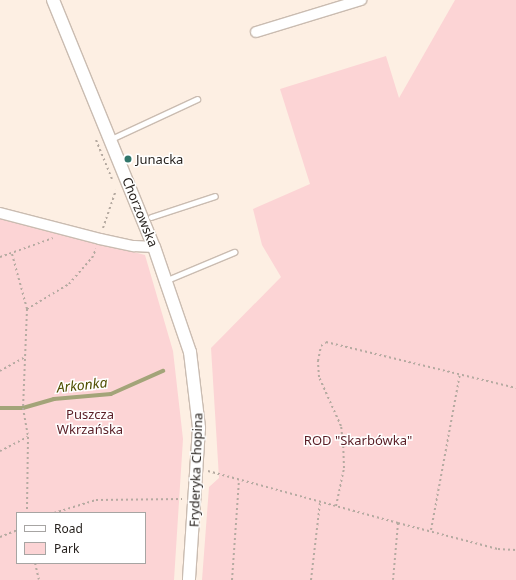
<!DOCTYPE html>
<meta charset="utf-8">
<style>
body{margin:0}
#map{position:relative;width:516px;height:580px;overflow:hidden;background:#fdefe3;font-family:"Noto Sans",sans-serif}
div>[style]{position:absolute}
.green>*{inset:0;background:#fcd4d5}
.stream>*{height:3.5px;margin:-1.75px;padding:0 1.75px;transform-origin:1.75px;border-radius:1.75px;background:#a3a479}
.path>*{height:2px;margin-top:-1px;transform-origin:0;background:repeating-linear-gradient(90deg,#b5aaa1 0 2px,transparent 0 5px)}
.roads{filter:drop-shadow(1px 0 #cabcb1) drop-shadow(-1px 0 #cabcb1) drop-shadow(0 1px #cabcb1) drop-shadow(0 -1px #cabcb1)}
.service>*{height:5px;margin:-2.5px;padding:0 2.5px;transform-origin:2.5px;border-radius:2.5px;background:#fff}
.minor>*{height:10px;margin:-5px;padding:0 5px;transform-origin:5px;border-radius:5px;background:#fff}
.tertiary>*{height:12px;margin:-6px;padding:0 6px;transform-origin:6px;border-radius:6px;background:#fff}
.dots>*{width:11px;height:11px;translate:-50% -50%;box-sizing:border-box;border:2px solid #fff;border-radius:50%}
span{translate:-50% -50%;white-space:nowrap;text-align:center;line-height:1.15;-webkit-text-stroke:3px #fff;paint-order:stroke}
.poi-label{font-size:13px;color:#231e1a}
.left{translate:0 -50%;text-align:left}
.street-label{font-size:13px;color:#231e1a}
.park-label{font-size:13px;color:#591d25}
.water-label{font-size:14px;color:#515004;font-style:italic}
.legend{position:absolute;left:16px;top:512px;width:130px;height:52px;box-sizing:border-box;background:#fff;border:1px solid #a7a5a3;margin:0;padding:5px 7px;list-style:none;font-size:12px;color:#231e1a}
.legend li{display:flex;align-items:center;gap:8px;height:20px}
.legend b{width:20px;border:1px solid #a7a5a3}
</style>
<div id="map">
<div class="green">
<i style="clip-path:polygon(455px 0,516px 0,516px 580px,202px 580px,209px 487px,219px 478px,211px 348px,281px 277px,262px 245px,253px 209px,310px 184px,280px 89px,386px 56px,399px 98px)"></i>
<i style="clip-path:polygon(evenodd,0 217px,145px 255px,173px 351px,183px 439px,174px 580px,0 580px,0 217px,17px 513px,145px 513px,145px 563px,17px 563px,17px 513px)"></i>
</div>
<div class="stream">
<i style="left:0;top:408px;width:23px"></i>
<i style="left:23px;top:408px;width:32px;rotate:-16deg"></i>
<i style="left:54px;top:399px;width:57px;rotate:-5deg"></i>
<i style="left:111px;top:394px;width:57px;rotate:-23.9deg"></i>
</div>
<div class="path">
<i style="left:96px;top:140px;width:42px;rotate:67.7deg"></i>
<i style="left:103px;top:228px;width:40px;rotate:-71.1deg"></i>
<i style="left:12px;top:254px;width:57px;rotate:74.7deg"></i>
<i style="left:27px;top:309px;width:99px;rotate:92.3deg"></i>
<i style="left:23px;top:408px;width:29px;rotate:80deg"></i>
<i style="left:28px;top:437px;width:76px;rotate:90.8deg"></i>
<i style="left:0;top:257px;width:56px;rotate:-19.7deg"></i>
<i style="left:27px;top:309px;width:49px;rotate:-30.8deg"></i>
<i style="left:69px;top:284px;width:35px;rotate:-49deg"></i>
<i style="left:92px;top:258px;width:10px;rotate:-66deg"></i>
<i style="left:0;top:371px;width:29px;rotate:-29deg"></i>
<i style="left:0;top:451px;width:31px;rotate:-27deg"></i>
<i style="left:208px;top:471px;width:197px;rotate:15.3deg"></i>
<i style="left:398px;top:523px;width:57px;rotate:95deg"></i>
<i style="left:336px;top:506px;width:39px;rotate:-78deg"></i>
<i style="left:344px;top:468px;width:24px;rotate:-92deg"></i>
<i style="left:343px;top:444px;width:18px;rotate:-96deg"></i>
<i style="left:341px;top:426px;width:54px;rotate:-114.2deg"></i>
<i style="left:319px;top:377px;width:16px;rotate:-94deg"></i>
<i style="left:318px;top:361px;width:15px;rotate:-79deg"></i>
<i style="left:321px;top:346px;width:6px;rotate:-39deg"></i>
<i style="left:326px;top:342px;width:195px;rotate:13.6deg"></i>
<i style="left:54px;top:513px;width:44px;rotate:-17.2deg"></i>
<i style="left:96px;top:500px;width:86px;rotate:-0.7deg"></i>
<i style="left:398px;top:523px;width:103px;rotate:14.6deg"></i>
<i style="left:498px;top:549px;width:18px;rotate:3deg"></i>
<i style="left:431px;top:530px;width:159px;rotate:-79.5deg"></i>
<i style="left:0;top:537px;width:18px;rotate:-22deg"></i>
<i style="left:35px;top:563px;width:17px;rotate:77deg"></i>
<i style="left:232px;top:580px;width:100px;rotate:-86deg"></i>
<i style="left:311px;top:580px;width:79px;rotate:-83.4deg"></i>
</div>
<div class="roads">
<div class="service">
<i style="left:111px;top:139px;width:95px;rotate:-24.9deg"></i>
<i style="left:151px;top:217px;width:67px;rotate:-18.2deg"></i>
<i style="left:167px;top:280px;width:73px;rotate:-22.7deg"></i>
</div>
<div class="minor">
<i style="left:256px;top:32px;width:110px;rotate:-16.9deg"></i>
<i style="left:0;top:213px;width:103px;rotate:14.6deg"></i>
<i style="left:100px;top:239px;width:35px;rotate:12deg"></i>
<i style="left:134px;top:246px;width:20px;rotate:3deg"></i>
</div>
<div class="tertiary">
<i style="left:53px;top:0;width:267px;rotate:67.8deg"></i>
<i style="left:154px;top:247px;width:111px;rotate:71.1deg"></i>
<i style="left:190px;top:352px;width:77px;rotate:83.2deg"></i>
<i style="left:199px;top:428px;width:152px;rotate:93.8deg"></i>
</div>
</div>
<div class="dots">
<i style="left:128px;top:159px;background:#32776b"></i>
</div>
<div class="poi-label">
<span class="left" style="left:136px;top:159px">Junacka</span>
</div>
<div class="street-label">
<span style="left:140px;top:212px;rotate:68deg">Chorzowska</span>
<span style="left:196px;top:470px;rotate:-88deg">Fryderyka Chopina</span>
</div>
<div class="park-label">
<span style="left:90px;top:422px">Puszcza<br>Wkrzańska</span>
<span style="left:358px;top:440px">ROD "Skarbówka"</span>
</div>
<div class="water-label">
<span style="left:82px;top:385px;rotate:-6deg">Arkonka</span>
</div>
<ul class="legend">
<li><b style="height:5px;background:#fff"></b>Road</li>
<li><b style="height:11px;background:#fcd4d5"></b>Park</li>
</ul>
</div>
